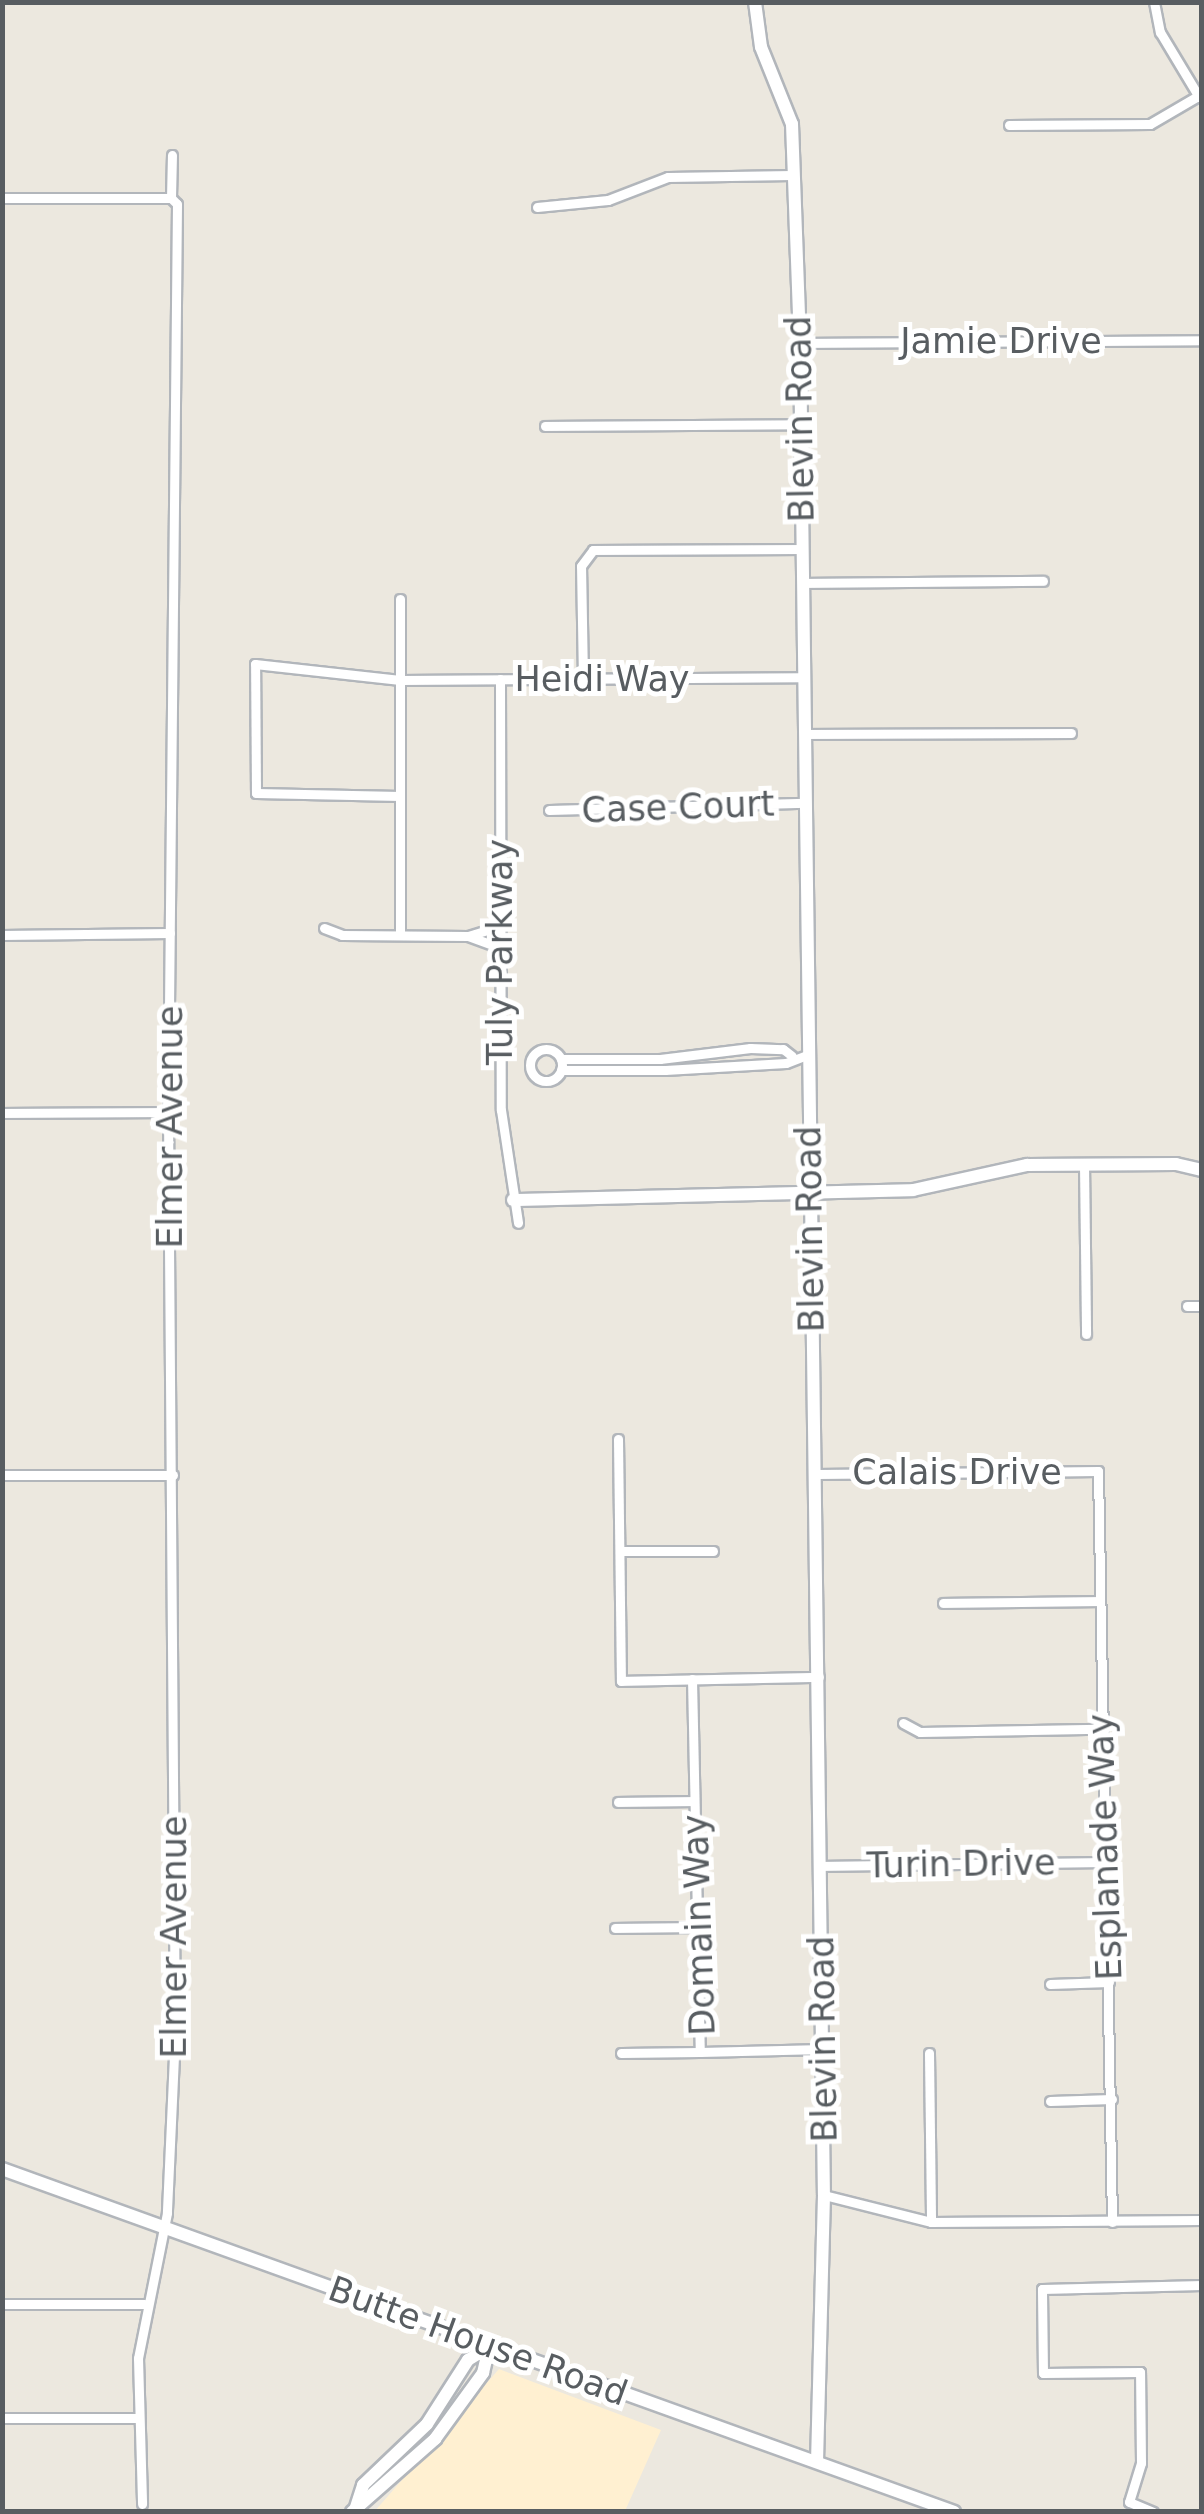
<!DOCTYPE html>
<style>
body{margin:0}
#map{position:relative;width:1204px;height:2514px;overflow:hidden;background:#ece8df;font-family:"DejaVu Sans",sans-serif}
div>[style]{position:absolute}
.commercial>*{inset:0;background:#fff0d1}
.roads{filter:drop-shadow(2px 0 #b2b6bb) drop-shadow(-2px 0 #b2b6bb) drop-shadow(0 2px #b2b6bb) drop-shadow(0 -2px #b2b6bb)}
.street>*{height:9px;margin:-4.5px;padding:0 4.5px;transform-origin:4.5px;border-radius:4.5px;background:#fff}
.street>.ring{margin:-4.5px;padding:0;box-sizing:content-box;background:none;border:9px solid #fff;border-radius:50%}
.secondary>*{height:12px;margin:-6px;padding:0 6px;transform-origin:6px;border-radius:6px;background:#fff}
span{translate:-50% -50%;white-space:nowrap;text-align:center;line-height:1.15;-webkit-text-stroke:10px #fff;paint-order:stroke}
.street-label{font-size:35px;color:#585d61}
.frame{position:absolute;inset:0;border:5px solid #585d61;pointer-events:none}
</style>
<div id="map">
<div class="commercial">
<i style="clip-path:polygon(499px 2369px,661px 2430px,625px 2511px,374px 2512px)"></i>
</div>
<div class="roads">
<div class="street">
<i style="left:1154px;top:2px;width:31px;rotate:79deg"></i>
<i style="left:1160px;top:32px;width:76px;rotate:59deg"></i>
<i style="left:1009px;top:125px;width:141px;rotate:-0.4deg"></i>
<i style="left:1150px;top:124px;width:56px;rotate:-30.3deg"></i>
<i style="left:2px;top:198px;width:169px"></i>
<i style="left:171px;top:198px;width:8px;rotate:45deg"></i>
<i style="left:177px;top:204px;width:908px;rotate:90.57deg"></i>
<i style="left:168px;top:1112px;width:922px;rotate:89.57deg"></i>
<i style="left:175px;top:2034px;width:179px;rotate:92.6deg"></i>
<i style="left:167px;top:2213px;width:148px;rotate:101.3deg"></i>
<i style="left:138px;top:2358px;width:146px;rotate:88.4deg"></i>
<i style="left:171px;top:198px;width:43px;rotate:-88.7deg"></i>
<i style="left:537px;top:207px;width:71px;rotate:-5.6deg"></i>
<i style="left:608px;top:200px;width:64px;rotate:-21deg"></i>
<i style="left:668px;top:177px;width:124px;rotate:-0.9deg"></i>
<i style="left:800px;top:343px;width:402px;rotate:-0.4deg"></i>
<i style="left:545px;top:426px;width:255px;rotate:-0.4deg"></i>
<i style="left:802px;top:583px;width:241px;rotate:-0.5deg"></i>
<i style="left:500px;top:679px;width:431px;rotate:89.9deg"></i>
<i style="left:501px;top:1110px;width:114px;rotate:81.4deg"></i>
<i style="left:583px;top:679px;width:113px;rotate:-91deg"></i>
<i style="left:581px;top:566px;width:20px;rotate:-53deg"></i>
<i style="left:593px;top:550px;width:208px;rotate:-0.3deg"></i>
<i style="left:805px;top:734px;width:266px;rotate:-0.2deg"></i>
<i style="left:400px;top:796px;width:144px;rotate:-178.8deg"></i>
<i style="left:256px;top:793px;width:129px;rotate:-90.4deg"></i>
<i style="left:255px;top:664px;width:146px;rotate:6.3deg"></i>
<i style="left:400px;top:680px;width:403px;rotate:-0.4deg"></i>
<i style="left:549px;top:810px;width:257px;rotate:-1.6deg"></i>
<i style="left:324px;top:928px;width:19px;rotate:21deg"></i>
<i style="left:342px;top:935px;width:126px;rotate:0.5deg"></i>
<i style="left:468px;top:936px;width:34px;rotate:-17deg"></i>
<i style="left:2px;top:935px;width:168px;rotate:-0.7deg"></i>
<i style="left:400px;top:935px;width:336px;rotate:-90deg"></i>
<i style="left:468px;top:936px;width:35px;rotate:20deg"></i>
<i class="ring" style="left:530px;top:1049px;width:23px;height:23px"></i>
<i style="left:561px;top:1059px;width:99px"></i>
<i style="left:660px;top:1059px;width:91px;rotate:-7deg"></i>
<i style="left:750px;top:1048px;width:33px;rotate:2deg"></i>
<i style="left:783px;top:1049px;width:11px;rotate:38deg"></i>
<i style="left:561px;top:1070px;width:104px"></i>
<i style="left:665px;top:1070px;width:121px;rotate:-3.3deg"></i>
<i style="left:786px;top:1063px;width:22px;rotate:-21deg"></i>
<i style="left:2px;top:1113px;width:166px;rotate:-0.3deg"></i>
<i style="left:1084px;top:1164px;width:170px;rotate:89.3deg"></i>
<i style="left:1187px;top:1306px;width:15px"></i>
<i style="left:618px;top:1439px;width:242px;rotate:89.3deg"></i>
<i style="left:621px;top:1681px;width:198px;rotate:-1.2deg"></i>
<i style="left:817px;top:1474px;width:281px;rotate:-0.6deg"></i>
<i style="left:1098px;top:1471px;width:751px;rotate:88.93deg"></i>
<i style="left:2px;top:1475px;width:171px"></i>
<i style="left:620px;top:1551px;width:93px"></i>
<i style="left:943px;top:1603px;width:156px;rotate:-0.7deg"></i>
<i style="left:692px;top:1679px;width:373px;rotate:88.8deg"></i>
<i style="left:700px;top:2052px;width:123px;rotate:-1.4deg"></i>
<i style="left:903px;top:1723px;width:19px;rotate:28deg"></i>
<i style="left:920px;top:1732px;width:180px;rotate:-1deg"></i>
<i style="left:618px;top:1802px;width:76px;rotate:-0.8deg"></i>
<i style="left:821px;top:1866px;width:281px;rotate:-0.8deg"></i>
<i style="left:615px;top:1928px;width:82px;rotate:-0.7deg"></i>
<i style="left:1050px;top:1984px;width:59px;rotate:-1.9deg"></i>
<i style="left:621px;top:2053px;width:79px;rotate:-0.7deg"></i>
<i style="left:929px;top:2053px;width:169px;rotate:89.3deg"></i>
<i style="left:1050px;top:2101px;width:62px;rotate:-1.8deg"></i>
<i style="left:824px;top:2195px;width:110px;rotate:14.2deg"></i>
<i style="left:931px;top:2222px;width:271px;rotate:-0.4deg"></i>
<i style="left:2px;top:2304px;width:142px"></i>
<i style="left:2px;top:2418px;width:134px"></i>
<i style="left:1153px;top:2512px;width:26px;rotate:-157deg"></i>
<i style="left:1129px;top:2502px;width:41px;rotate:-72.9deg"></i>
<i style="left:1141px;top:2463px;width:91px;rotate:-90.6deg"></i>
<i style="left:1140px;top:2372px;width:97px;rotate:179.4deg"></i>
<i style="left:1043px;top:2373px;width:84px;rotate:-90.7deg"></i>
<i style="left:1042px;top:2289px;width:160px;rotate:-1.4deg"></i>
</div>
<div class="secondary">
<i style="left:755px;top:2px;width:45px;rotate:82.4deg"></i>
<i style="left:761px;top:47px;width:83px;rotate:68.1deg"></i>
<i style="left:792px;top:124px;width:219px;rotate:87.9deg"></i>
<i style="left:800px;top:343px;width:1852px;rotate:89.26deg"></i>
<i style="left:824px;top:2195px;width:267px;rotate:91.5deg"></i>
<i style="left:513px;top:1200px;width:400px;rotate:-1.4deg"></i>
<i style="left:913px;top:1190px;width:117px;rotate:-12.4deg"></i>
<i style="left:1027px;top:1165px;width:149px;rotate:-0.4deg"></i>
<i style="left:1176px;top:1164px;width:27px;rotate:13deg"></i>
<i style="left:2px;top:2169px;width:1012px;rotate:19.81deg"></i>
<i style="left:356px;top:2507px;width:23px;rotate:-72deg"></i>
<i style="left:363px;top:2485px;width:88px;rotate:-43.6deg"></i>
<i style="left:427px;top:2424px;width:76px;rotate:-57.4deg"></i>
<i style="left:468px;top:2360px;width:25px;rotate:-32deg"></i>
<i style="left:352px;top:2512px;width:111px;rotate:-41.3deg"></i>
<i style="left:435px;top:2439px;width:82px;rotate:-54deg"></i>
<i style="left:483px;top:2373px;width:27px;rotate:-77deg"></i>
</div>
</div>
<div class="street-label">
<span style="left:1001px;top:341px">Jamie Drive</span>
<span style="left:800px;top:419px;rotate:-91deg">Blevin Road</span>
<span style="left:602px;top:679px">Heidi Way</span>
<span style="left:678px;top:807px;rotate:-2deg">Case Court</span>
<span style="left:500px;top:952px;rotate:-90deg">Tuly Parkway</span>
<span style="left:170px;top:1127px;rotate:-90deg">Elmer Avenue</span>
<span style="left:810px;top:1229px;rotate:-91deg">Blevin Road</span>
<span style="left:957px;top:1472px">Calais Drive</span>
<span style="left:1105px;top:1847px;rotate:-92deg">Esplanade Way</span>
<span style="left:961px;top:1864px;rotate:-1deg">Turin Drive</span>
<span style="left:699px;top:1925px;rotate:-92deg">Domain Way</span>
<span style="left:174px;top:1937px;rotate:-90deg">Elmer Avenue</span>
<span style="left:823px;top:2039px;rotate:-91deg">Blevin Road</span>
<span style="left:478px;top:2341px;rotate:20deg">Butte House Road</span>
</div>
<div class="frame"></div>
</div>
